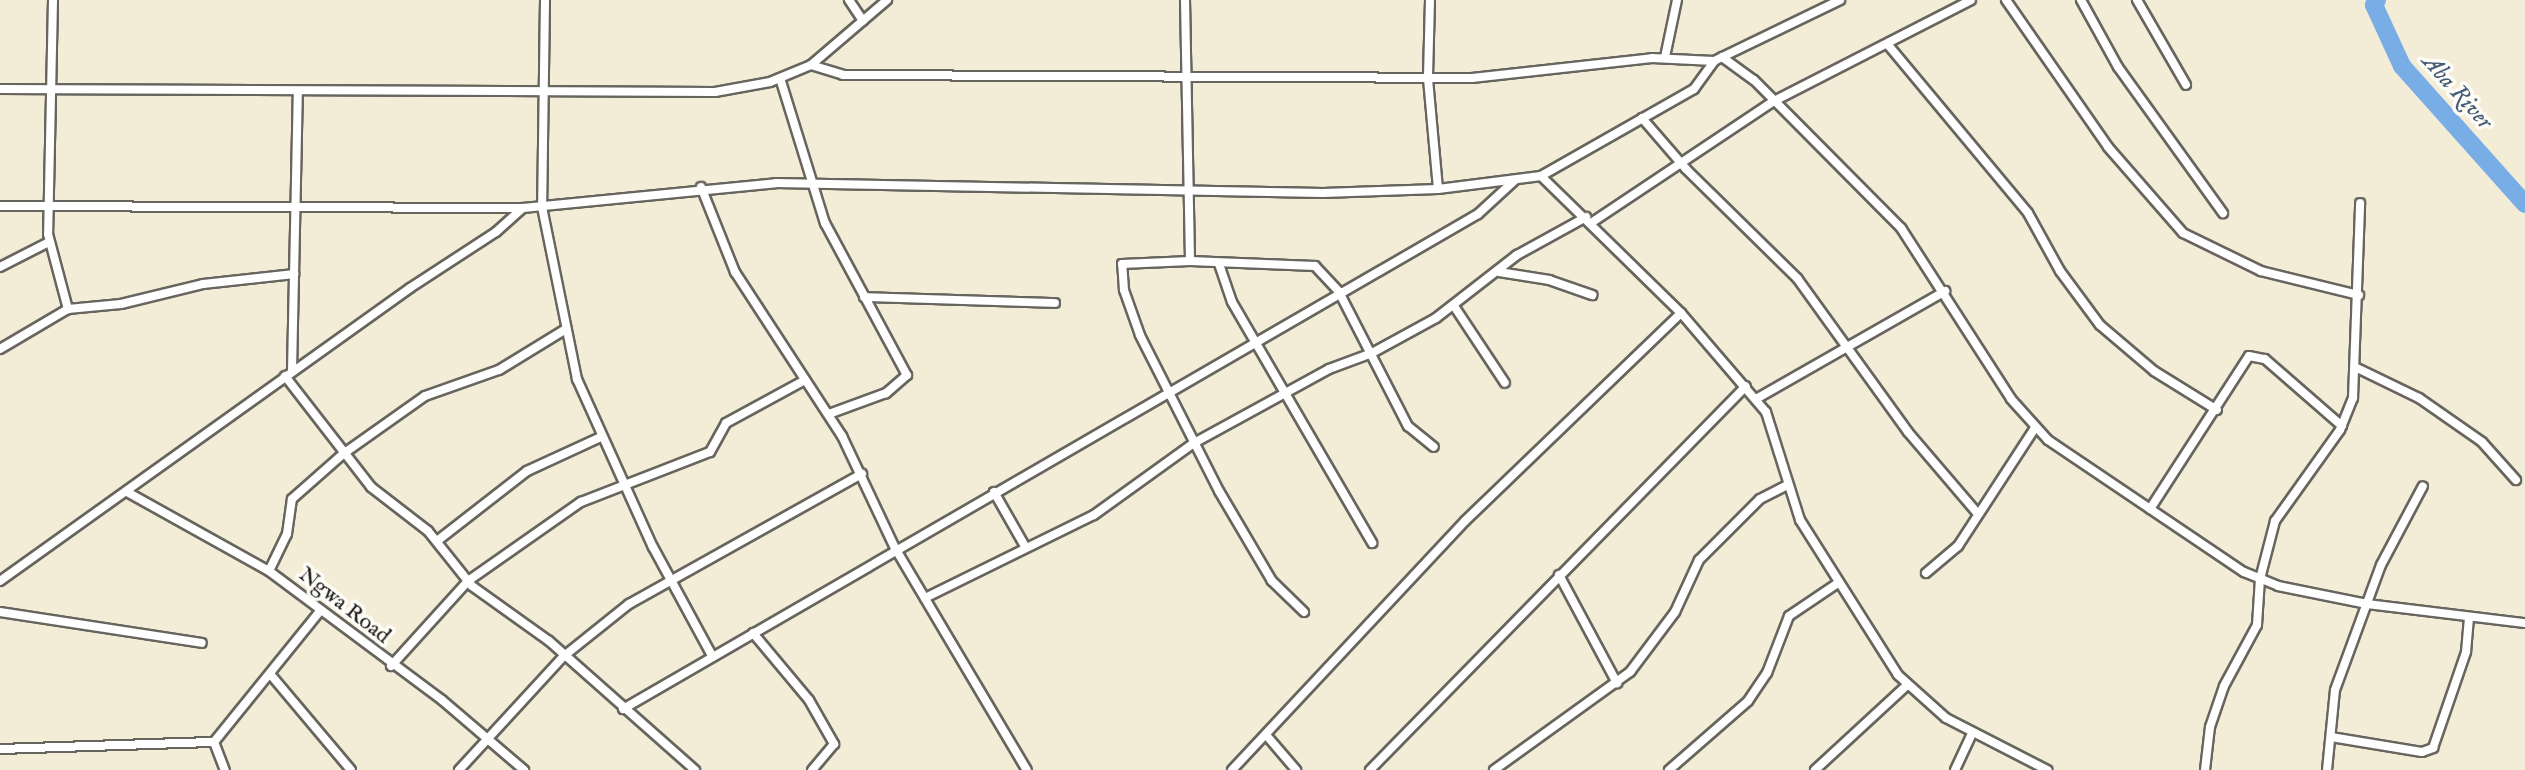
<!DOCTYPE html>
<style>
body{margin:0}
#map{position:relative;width:2525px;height:770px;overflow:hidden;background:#f3edd8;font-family:"IM FELL English",serif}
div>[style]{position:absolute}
.river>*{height:18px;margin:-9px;padding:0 9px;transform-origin:9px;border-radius:9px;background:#78ade5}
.roads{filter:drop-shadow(2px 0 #67655e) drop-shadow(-2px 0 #67655e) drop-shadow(0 2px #67655e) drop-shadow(0 -2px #67655e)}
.minor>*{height:8px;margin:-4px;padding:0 4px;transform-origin:4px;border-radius:4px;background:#fff}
span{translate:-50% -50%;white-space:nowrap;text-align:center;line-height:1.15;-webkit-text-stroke:7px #fdfcf7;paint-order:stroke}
.street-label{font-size:22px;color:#1c1c1c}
.water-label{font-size:24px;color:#455d76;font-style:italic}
</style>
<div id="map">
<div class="river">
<i style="left:2377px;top:0;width:6px;rotate:121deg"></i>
<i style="left:2374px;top:5px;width:67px;rotate:65.3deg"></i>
<i style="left:2402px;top:66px;width:185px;rotate:48.3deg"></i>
</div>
<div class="roads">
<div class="minor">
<i style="left:53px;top:0;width:234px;rotate:91.2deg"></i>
<i style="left:48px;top:234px;width:78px;rotate:75.1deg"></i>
<i style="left:545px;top:0;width:207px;rotate:90.8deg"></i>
<i style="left:542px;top:207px;width:176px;rotate:78.5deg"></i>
<i style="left:577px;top:379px;width:184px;rotate:65.7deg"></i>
<i style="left:653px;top:547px;width:122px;rotate:61.5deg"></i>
<i style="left:849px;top:0;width:25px;rotate:56deg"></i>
<i style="left:1185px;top:0;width:261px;rotate:88.9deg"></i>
<i style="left:1430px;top:0;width:79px;rotate:91.5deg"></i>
<i style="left:1428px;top:79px;width:110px;rotate:84.8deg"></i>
<i style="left:2006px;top:0;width:179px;rotate:55.2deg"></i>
<i style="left:2108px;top:147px;width:114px;rotate:48.9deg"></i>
<i style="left:2183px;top:233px;width:87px;rotate:26deg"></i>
<i style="left:2261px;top:271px;width:101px;rotate:13.8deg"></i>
<i style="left:2081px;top:0;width:77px;rotate:61.1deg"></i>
<i style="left:2118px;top:67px;width:180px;rotate:54.3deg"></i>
<i style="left:2137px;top:0;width:98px;rotate:60deg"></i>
<i style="left:1889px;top:46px;width:217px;rotate:50.2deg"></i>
<i style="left:2028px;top:213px;width:66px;rotate:61.1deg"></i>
<i style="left:2060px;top:271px;width:67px;rotate:53.5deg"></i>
<i style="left:2100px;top:325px;width:71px;rotate:40.4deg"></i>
<i style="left:2154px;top:371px;width:74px;rotate:31.8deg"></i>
<i style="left:1665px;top:57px;width:58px;rotate:-78.1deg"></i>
<i style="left:1722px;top:57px;width:39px;rotate:36deg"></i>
<i style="left:1754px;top:80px;width:209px;rotate:45.2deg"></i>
<i style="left:1901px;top:228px;width:203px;rotate:57.2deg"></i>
<i style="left:2011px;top:399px;width:55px;rotate:47.9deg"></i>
<i style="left:2048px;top:440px;width:236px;rotate:34deg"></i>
<i style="left:2244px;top:572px;width:37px;rotate:22deg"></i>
<i style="left:2278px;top:586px;width:91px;rotate:11.4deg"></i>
<i style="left:2367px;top:604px;width:159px;rotate:6.9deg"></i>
<i style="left:811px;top:65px;width:34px;rotate:17deg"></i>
<i style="left:843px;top:75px;width:629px;rotate:0.27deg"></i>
<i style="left:1472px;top:78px;width:181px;rotate:-6.3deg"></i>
<i style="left:1652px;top:58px;width:62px;rotate:2.8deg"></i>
<i style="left:1714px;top:61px;width:140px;rotate:-25.8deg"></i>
<i style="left:780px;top:78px;width:152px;rotate:72.8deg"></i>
<i style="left:825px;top:223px;width:173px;rotate:61.7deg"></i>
<i style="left:907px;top:375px;width:28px;rotate:139deg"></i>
<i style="left:886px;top:393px;width:61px;rotate:159.8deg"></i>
<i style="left:0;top:89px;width:715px;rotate:0.24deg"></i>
<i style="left:715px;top:92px;width:56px;rotate:-10.3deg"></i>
<i style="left:770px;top:82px;width:44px;rotate:-22.5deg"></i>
<i style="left:811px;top:65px;width:100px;rotate:-40.5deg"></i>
<i style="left:1642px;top:118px;width:67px;rotate:49.2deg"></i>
<i style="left:1686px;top:169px;width:156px;rotate:44.5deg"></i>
<i style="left:1797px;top:278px;width:190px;rotate:54.2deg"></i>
<i style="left:1908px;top:432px;width:108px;rotate:49.5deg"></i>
<i style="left:1541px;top:176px;width:196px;rotate:44.4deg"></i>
<i style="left:1681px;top:313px;width:130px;rotate:49.4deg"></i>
<i style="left:1766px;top:412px;width:113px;rotate:72.5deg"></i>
<i style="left:1800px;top:520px;width:183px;rotate:57.7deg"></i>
<i style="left:1898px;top:675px;width:64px;rotate:41.9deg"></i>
<i style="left:1946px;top:718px;width:114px;rotate:27.2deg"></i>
<i style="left:701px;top:187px;width:92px;rotate:68.2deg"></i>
<i style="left:735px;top:272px;width:196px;rotate:56.9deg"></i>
<i style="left:842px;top:436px;width:124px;rotate:64.7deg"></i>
<i style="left:895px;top:548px;width:258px;rotate:59.3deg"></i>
<i style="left:0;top:206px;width:523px;rotate:0.22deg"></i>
<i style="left:523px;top:208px;width:254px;rotate:-5.6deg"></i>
<i style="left:776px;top:183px;width:547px;rotate:1.05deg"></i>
<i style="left:1323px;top:193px;width:115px;rotate:-2deg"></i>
<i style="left:1438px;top:189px;width:104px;rotate:-7.2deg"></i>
<i style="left:1541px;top:176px;width:176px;rotate:-29.6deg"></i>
<i style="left:1694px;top:89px;width:34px;rotate:-54deg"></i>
<i style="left:1591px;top:223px;width:220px;rotate:-33.7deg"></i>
<i style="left:1774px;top:101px;width:221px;rotate:-27.1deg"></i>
<i style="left:1219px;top:264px;width:40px;rotate:71.1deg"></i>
<i style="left:1232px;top:302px;width:279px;rotate:59.8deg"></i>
<i style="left:0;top:267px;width:55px;rotate:-27deg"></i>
<i style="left:1499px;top:272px;width:51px;rotate:9.1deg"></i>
<i style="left:1549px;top:280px;width:46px;rotate:19.2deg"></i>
<i style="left:864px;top:297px;width:191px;rotate:1.8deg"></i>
<i style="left:1454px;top:306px;width:92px;rotate:56.5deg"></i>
<i style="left:0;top:349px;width:79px;rotate:-30.5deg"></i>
<i style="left:68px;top:309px;width:53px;rotate:-5.4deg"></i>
<i style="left:121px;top:304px;width:84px;rotate:-13.7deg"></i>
<i style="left:203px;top:284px;width:92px;rotate:-6.3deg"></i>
<i style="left:2357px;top:368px;width:69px;rotate:25.8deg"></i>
<i style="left:2419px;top:398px;width:77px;rotate:34.9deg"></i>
<i style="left:2482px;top:442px;width:51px;rotate:48.2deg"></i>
<i style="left:292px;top:371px;width:280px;rotate:-88.8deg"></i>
<i style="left:285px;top:376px;width:140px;rotate:52.2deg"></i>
<i style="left:371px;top:487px;width:72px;rotate:37.7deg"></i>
<i style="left:428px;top:531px;width:70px;rotate:51.3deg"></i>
<i style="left:472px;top:586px;width:95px;rotate:35.5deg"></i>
<i style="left:549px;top:641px;width:195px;rotate:41.5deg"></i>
<i style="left:1756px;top:399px;width:218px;rotate:-29.7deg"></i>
<i style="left:127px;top:492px;width:162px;rotate:29.1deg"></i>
<i style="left:269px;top:571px;width:216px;rotate:36.7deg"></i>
<i style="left:442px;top:700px;width:108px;rotate:40.5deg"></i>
<i style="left:994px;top:492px;width:64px;rotate:60.3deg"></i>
<i style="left:2150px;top:509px;width:182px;rotate:-57.1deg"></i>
<i style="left:2249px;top:356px;width:16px;rotate:11deg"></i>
<i style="left:2265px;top:359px;width:102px;rotate:41deg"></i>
<i style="left:437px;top:541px;width:114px;rotate:-37.9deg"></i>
<i style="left:527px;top:471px;width:81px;rotate:-24.7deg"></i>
<i style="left:269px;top:571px;width:41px;rotate:-64.1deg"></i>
<i style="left:287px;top:534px;width:35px;rotate:-82deg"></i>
<i style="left:292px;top:499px;width:68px;rotate:-41.4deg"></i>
<i style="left:343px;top:454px;width:100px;rotate:-35.3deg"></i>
<i style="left:425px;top:396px;width:78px;rotate:-19.4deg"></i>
<i style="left:499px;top:370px;width:79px;rotate:-31.5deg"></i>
<i style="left:1926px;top:573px;width:42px;rotate:-40.2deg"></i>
<i style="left:1958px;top:546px;width:141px;rotate:-56.9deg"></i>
<i style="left:1559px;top:575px;width:123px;rotate:61.8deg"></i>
<i style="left:0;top:581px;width:504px;rotate:-35.55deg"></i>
<i style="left:410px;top:288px;width:103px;rotate:-33.1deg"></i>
<i style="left:496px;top:232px;width:36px;rotate:-42deg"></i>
<i style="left:925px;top:598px;width:188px;rotate:-26.2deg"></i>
<i style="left:1094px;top:515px;width:123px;rotate:-35.8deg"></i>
<i style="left:1194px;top:443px;width:154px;rotate:-28.7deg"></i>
<i style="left:1329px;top:369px;width:46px;rotate:-20.4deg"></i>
<i style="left:1372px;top:353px;width:73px;rotate:-28.7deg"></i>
<i style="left:1436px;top:318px;width:103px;rotate:-37.9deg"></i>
<i style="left:1517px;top:255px;width:79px;rotate:-28.8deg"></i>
<i style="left:0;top:612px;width:204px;rotate:8.7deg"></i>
<i style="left:1304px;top:612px;width:45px;rotate:-135.9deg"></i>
<i style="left:1272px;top:581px;width:104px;rotate:-120.5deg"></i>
<i style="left:1219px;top:491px;width:175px;rotate:-116.9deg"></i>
<i style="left:1140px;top:335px;width:48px;rotate:-109.6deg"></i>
<i style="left:1124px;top:290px;width:26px;rotate:-94deg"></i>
<i style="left:1122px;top:264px;width:68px;rotate:-2.5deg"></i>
<i style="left:1190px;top:261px;width:125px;rotate:2.3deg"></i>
<i style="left:1315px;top:266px;width:35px;rotate:47deg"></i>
<i style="left:1339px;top:292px;width:151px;rotate:62.8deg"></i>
<i style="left:1408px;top:426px;width:33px;rotate:39deg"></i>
<i style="left:753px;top:633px;width:87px;rotate:50.1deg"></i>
<i style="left:809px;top:700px;width:51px;rotate:60.4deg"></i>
<i style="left:834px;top:744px;width:34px;rotate:130deg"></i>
<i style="left:391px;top:666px;width:115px;rotate:-47.8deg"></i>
<i style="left:468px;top:581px;width:138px;rotate:-35deg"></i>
<i style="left:581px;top:502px;width:138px;rotate:-21.2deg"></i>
<i style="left:710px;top:452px;width:33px;rotate:-61deg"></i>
<i style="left:726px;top:423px;width:90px;rotate:-28.6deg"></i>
<i style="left:271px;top:675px;width:124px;rotate:49.9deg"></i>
<i style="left:623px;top:709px;width:988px;rotate:-30.07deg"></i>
<i style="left:1478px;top:214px;width:50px;rotate:-42.6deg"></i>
<i style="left:1267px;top:736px;width:45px;rotate:49.5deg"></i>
<i style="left:2331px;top:737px;width:92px;rotate:9.4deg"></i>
<i style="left:2422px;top:752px;width:12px;rotate:-20deg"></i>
<i style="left:2433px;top:748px;width:102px;rotate:-71deg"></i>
<i style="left:2466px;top:652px;width:34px;rotate:-85deg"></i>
<i style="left:214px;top:742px;width:30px;rotate:69deg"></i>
<i style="left:0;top:749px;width:214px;rotate:-1.9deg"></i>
<i style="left:214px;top:742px;width:169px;rotate:-51deg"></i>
<i style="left:459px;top:770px;width:155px;rotate:-47.4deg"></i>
<i style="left:564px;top:656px;width:83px;rotate:-38.7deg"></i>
<i style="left:629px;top:604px;width:267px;rotate:-29.2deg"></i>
<i style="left:1232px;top:770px;width:341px;rotate:-46.9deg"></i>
<i style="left:1465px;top:521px;width:300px;rotate:-43.9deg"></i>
<i style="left:1370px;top:770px;width:537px;rotate:-45.6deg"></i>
<i style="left:1494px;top:770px;width:168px;rotate:-35.8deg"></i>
<i style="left:1630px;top:672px;width:75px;rotate:-53.1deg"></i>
<i style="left:1675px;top:612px;width:57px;rotate:-65.2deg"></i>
<i style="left:1699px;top:560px;width:86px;rotate:-45deg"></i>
<i style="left:1760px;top:499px;width:30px;rotate:-27deg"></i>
<i style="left:1669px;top:770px;width:105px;rotate:-41.1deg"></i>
<i style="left:1748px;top:701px;width:34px;rotate:-56deg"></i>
<i style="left:1767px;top:673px;width:61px;rotate:-68.9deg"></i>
<i style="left:1789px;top:616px;width:59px;rotate:-34deg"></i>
<i style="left:1815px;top:770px;width:125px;rotate:-42.7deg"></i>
<i style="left:1955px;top:770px;width:40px;rotate:-65deg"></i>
<i style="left:2205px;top:770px;width:43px;rotate:-83.4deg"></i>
<i style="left:2210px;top:727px;width:43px;rotate:-71.1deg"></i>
<i style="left:2224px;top:686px;width:69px;rotate:-61.6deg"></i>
<i style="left:2257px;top:625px;width:46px;rotate:-86.3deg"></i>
<i style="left:2260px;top:579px;width:60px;rotate:-75.5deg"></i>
<i style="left:2275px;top:521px;width:112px;rotate:-54.5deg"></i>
<i style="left:2340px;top:430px;width:35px;rotate:-68deg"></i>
<i style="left:2353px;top:398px;width:195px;rotate:-87.9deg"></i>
<i style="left:2327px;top:770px;width:80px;rotate:-84.3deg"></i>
<i style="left:2335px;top:690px;width:133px;rotate:-69.8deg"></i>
<i style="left:2381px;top:565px;width:89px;rotate:-62deg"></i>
</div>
</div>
<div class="street-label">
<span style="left:344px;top:606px;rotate:38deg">Ngwa Road</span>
</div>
<div class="water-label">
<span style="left:2457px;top:92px;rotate:48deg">Aba River</span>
</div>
</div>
